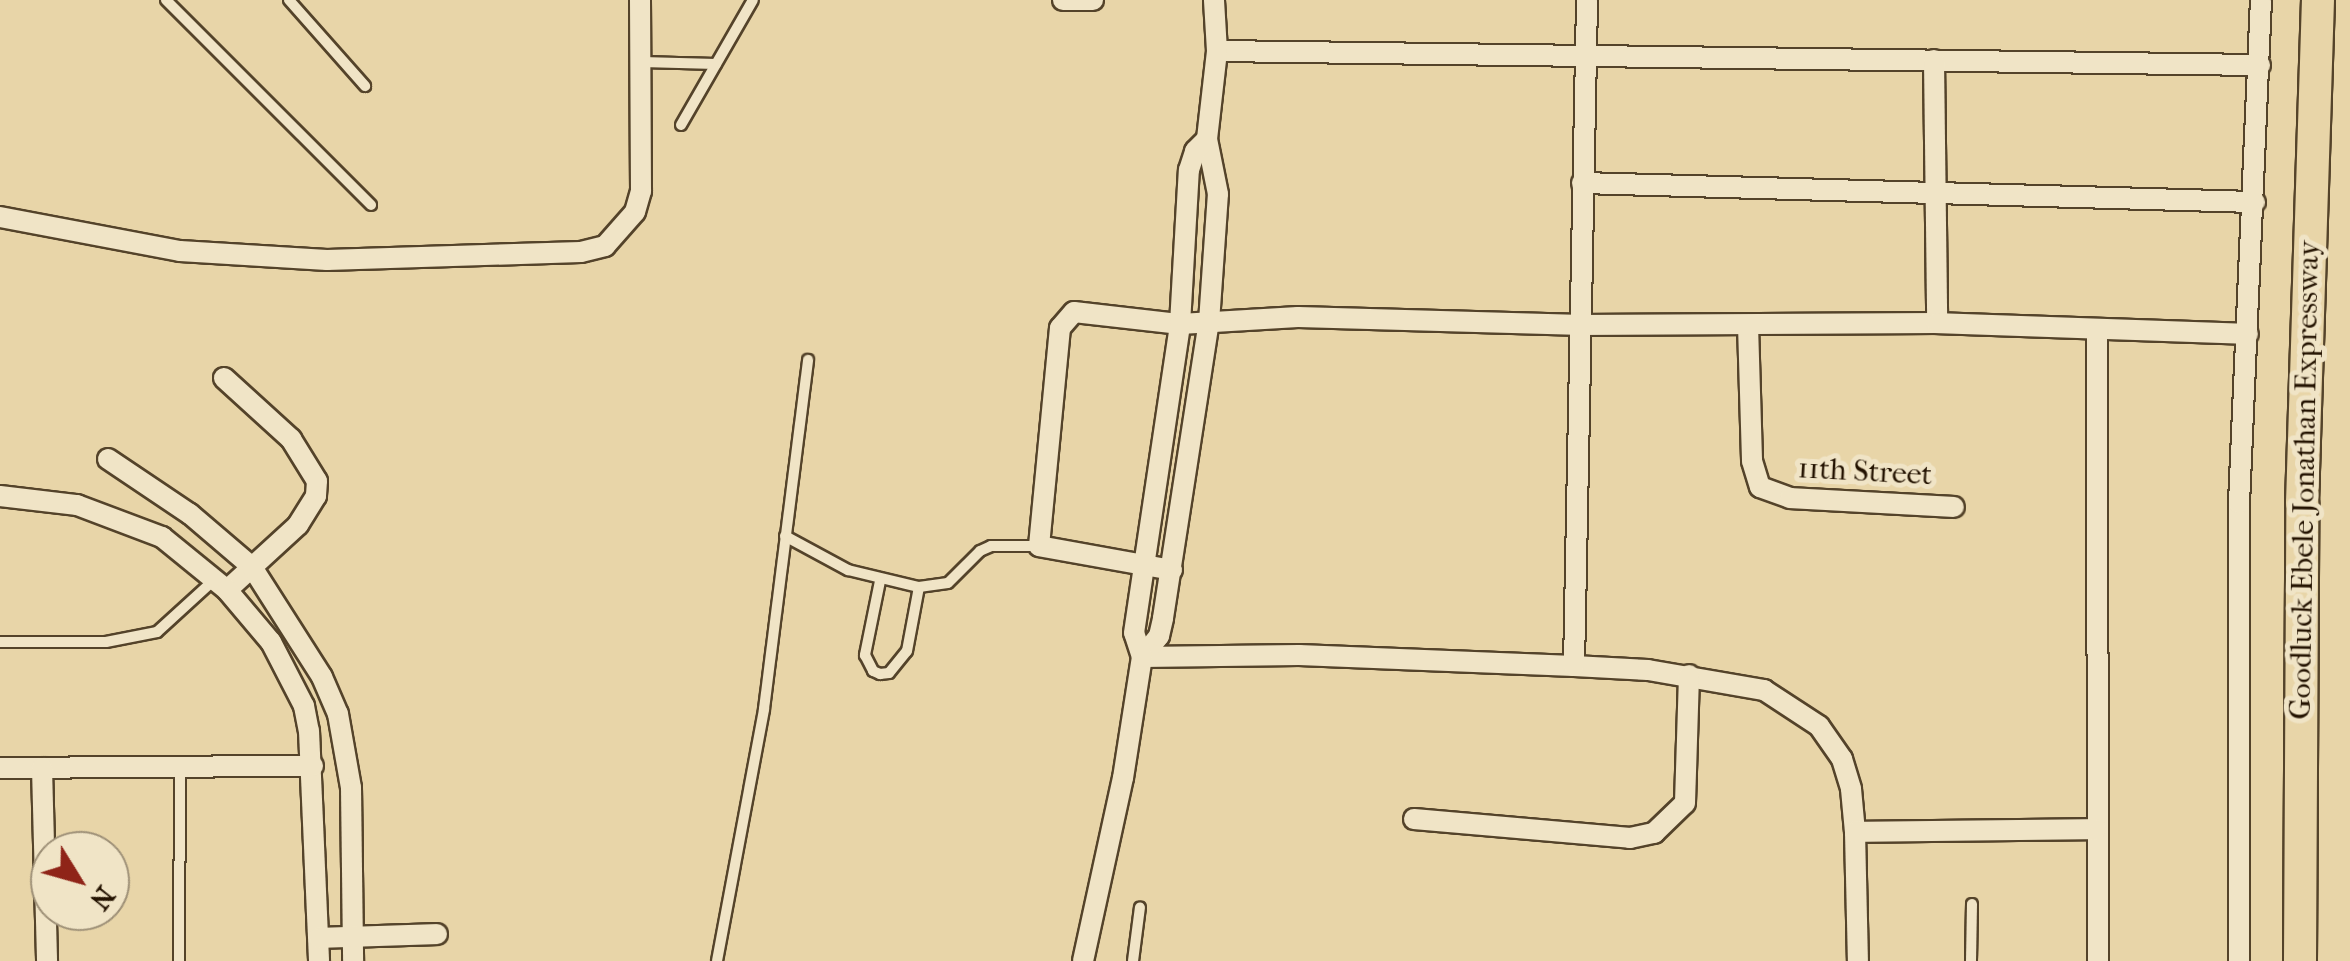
<!DOCTYPE html>
<style>
body{margin:0}
#map{position:relative;width:2350px;height:961px;overflow:hidden;background:#e8d5a8;font-family:"IM FELL French Canon",serif}
div>[style]{position:absolute}
.roads{filter:drop-shadow(2px 0 #54432a) drop-shadow(-2px 0 #54432a) drop-shadow(0 2px #54432a) drop-shadow(0 -2px #54432a)}
.service>*{height:10px;margin:-5px;padding:0 5px;transform-origin:5px;border-radius:5px;background:#f0e4c6}
.minor>*{height:20px;margin:-10px;padding:0 10px;transform-origin:10px;border-radius:10px;background:#f0e4c6}
.primary>*{height:32px;margin:-16px;padding:0 16px;transform-origin:16px;border-radius:16px;background:#e8d5a8}
span{translate:-50% -50%;white-space:nowrap;text-align:center;line-height:1.15;-webkit-text-stroke:10px #f0e4c6;paint-order:stroke}
.street-label{font-size:30px;color:#231200}
.north{position:absolute;left:30px;top:831px;width:100px;height:100px;box-sizing:border-box;background:#f0e4c6;border:2px solid #9e9077;border-radius:50%;rotate:127deg;font-size:28px;font-weight:700;line-height:40px;text-align:center;color:#231200}
.north::after{content:'';display:block;margin:auto;width:35px;height:45px;background:#8f2418;clip-path:polygon(50% 0,100% 100%,50% 72%,0 100%)}
</style>
<div id="map">
<div class="roads">
<div class="service">
<i style="left:166px;top:0;width:290px;rotate:45deg"></i>
<i style="left:289px;top:0;width:115px;rotate:48.5deg"></i>
<i style="left:642px;top:62px;width:74px;rotate:1.5deg"></i>
<i style="left:681px;top:125px;width:144px;rotate:-60.1deg"></i>
<i style="left:785px;top:536px;width:72px;rotate:28.4deg"></i>
<i style="left:848px;top:570px;width:73px;rotate:13.5deg"></i>
<i style="left:919px;top:587px;width:29px;rotate:-8deg"></i>
<i style="left:948px;top:583px;width:45px;rotate:-45deg"></i>
<i style="left:980px;top:551px;width:12px;rotate:-24deg"></i>
<i style="left:991px;top:546px;width:48px"></i>
<i style="left:880px;top:581px;width:76px;rotate:101.5deg"></i>
<i style="left:865px;top:655px;width:18px;rotate:63deg"></i>
<i style="left:873px;top:671px;width:8px;rotate:23deg"></i>
<i style="left:880px;top:674px;width:9px;rotate:-6deg"></i>
<i style="left:889px;top:673px;width:28px;rotate:-51deg"></i>
<i style="left:907px;top:651px;width:65px;rotate:-79.4deg"></i>
<i style="left:0;top:642px;width:106px"></i>
<i style="left:106px;top:642px;width:52px;rotate:-11.1deg"></i>
<i style="left:157px;top:632px;width:77px;rotate:-42.4deg"></i>
<i style="left:179px;top:961px;width:194px;rotate:-89.7deg"></i>
<i style="left:717px;top:961px;width:256px;rotate:-79.4deg"></i>
<i style="left:764px;top:709px;width:352px;rotate:-82.8deg"></i>
<i style="left:1133px;top:961px;width:54px;rotate:-82.6deg"></i>
<i style="left:1971px;top:961px;width:57px;rotate:-89deg"></i>
</div>
<div class="minor">
<i style="left:1063px;top:0;width:30px"></i>
<i style="left:1217px;top:51px;width:1043px;rotate:0.77deg"></i>
<i style="left:1934px;top:60px;width:263px;rotate:89.3deg"></i>
<i style="left:1582px;top:183px;width:673px;rotate:1.62deg"></i>
<i style="left:0;top:217px;width:183px;rotate:10.7deg"></i>
<i style="left:180px;top:251px;width:147px;rotate:3.5deg"></i>
<i style="left:327px;top:260px;width:254px;rotate:-1.8deg"></i>
<i style="left:581px;top:252px;width:25px;rotate:-14deg"></i>
<i style="left:605px;top:246px;width:45px;rotate:-48.6deg"></i>
<i style="left:635px;top:212px;width:22px;rotate:-74deg"></i>
<i style="left:641px;top:191px;width:191px;rotate:-90.3deg"></i>
<i style="left:1748px;top:325px;width:136px;rotate:88.3deg"></i>
<i style="left:1752px;top:461px;width:27px;rotate:73deg"></i>
<i style="left:1760px;top:487px;width:32px;rotate:20deg"></i>
<i style="left:1790px;top:498px;width:164px;rotate:3.1deg"></i>
<i style="left:2097px;top:332px;width:629px;rotate:89.91deg"></i>
<i style="left:224px;top:378px;width:91px;rotate:42.3deg"></i>
<i style="left:291px;top:439px;width:49px;rotate:58.2deg"></i>
<i style="left:317px;top:481px;width:15px;rotate:94deg"></i>
<i style="left:316px;top:496px;width:34px;rotate:122deg"></i>
<i style="left:298px;top:525px;width:96px;rotate:137.5deg"></i>
<i style="left:108px;top:459px;width:99px;rotate:33.9deg"></i>
<i style="left:190px;top:514px;width:82px;rotate:40.5deg"></i>
<i style="left:252px;top:567px;width:130px;rotate:57.5deg"></i>
<i style="left:322px;top:677px;width:40px;rotate:66.6deg"></i>
<i style="left:338px;top:714px;width:75px;rotate:80deg"></i>
<i style="left:351px;top:788px;width:173px;rotate:89.3deg"></i>
<i style="left:0;top:496px;width:78px;rotate:6.7deg"></i>
<i style="left:77px;top:505px;width:91px;rotate:20.6deg"></i>
<i style="left:162px;top:537px;width:84px;rotate:39.2deg"></i>
<i style="left:227px;top:590px;width:68px;rotate:49.8deg"></i>
<i style="left:271px;top:642px;width:72px;rotate:62.7deg"></i>
<i style="left:304px;top:706px;width:25px;rotate:79deg"></i>
<i style="left:309px;top:731px;width:230px;rotate:87.5deg"></i>
<i style="left:1172px;top:570px;width:135px;rotate:-169.8deg"></i>
<i style="left:1039px;top:546px;width:219px;rotate:-84.5deg"></i>
<i style="left:1060px;top:328px;width:21px;rotate:-49deg"></i>
<i style="left:1074px;top:312px;width:107px;rotate:6.5deg"></i>
<i style="left:1180px;top:324px;width:118px;rotate:-3.4deg"></i>
<i style="left:1298px;top:317px;width:280px;rotate:1.6deg"></i>
<i style="left:1578px;top:325px;width:359px;rotate:-0.3deg"></i>
<i style="left:1937px;top:323px;width:311px;rotate:2deg"></i>
<i style="left:1142px;top:657px;width:157px;rotate:-0.7deg"></i>
<i style="left:1299px;top:655px;width:275px;rotate:2.3deg"></i>
<i style="left:1574px;top:666px;width:74px;rotate:3.1deg"></i>
<i style="left:1648px;top:670px;width:118px;rotate:9.8deg"></i>
<i style="left:1764px;top:690px;width:66px;rotate:33.2deg"></i>
<i style="left:1819px;top:726px;width:40px;rotate:55.1deg"></i>
<i style="left:1842px;top:759px;width:31px;rotate:73deg"></i>
<i style="left:1851px;top:789px;width:43px;rotate:84.7deg"></i>
<i style="left:1855px;top:832px;width:129px;rotate:88.7deg"></i>
<i style="left:1142px;top:657px;width:27px;rotate:-51deg"></i>
<i style="left:1159px;top:636px;width:18px;rotate:-77deg"></i>
<i style="left:1163px;top:618px;width:300px;rotate:-81.2deg"></i>
<i style="left:1209px;top:322px;width:128px;rotate:-86deg"></i>
<i style="left:1218px;top:194px;width:56px;rotate:-101.3deg"></i>
<i style="left:1207px;top:139px;width:89px;rotate:-83.5deg"></i>
<i style="left:1217px;top:51px;width:51px;rotate:-93.4deg"></i>
<i style="left:1574px;top:666px;width:666px;rotate:-88.88deg"></i>
<i style="left:0;top:768px;width:313px;rotate:-0.4deg"></i>
<i style="left:42px;top:768px;width:193px;rotate:88.5deg"></i>
<i style="left:1414px;top:819px;width:217px;rotate:5deg"></i>
<i style="left:1630px;top:838px;width:25px;rotate:-12deg"></i>
<i style="left:1654px;top:833px;width:43px;rotate:-44.1deg"></i>
<i style="left:1685px;top:803px;width:128px;rotate:-88.2deg"></i>
<i style="left:1855px;top:832px;width:241px;rotate:-0.7deg"></i>
<i style="left:319px;top:938px;width:118px;rotate:-1.9deg"></i>
<i style="left:1083px;top:961px;width:187px;rotate:-77.7deg"></i>
<i style="left:1123px;top:778px;width:122px;rotate:-81.1deg"></i>
<i style="left:1142px;top:657px;width:25px;rotate:-108deg"></i>
<i style="left:1134px;top:633px;width:312px;rotate:-81.5deg"></i>
<i style="left:1180px;top:324px;width:154px;rotate:-86.7deg"></i>
<i style="left:1189px;top:170px;width:20px;rotate:-72deg"></i>
<i style="left:1195px;top:151px;width:17px;rotate:-45deg"></i>
<i style="left:2239px;top:961px;width:458px;rotate:-90deg"></i>
<i style="left:2239px;top:503px;width:503px;rotate:-87.5deg"></i>
</div>
<div class="primary">
<i style="left:2300px;top:961px;width:458px;rotate:-89.7deg"></i>
<i style="left:2302px;top:503px;width:503px;rotate:-88.18deg"></i>
</div>
</div>
<div class="street-label">
<span style="left:1865px;top:472px;rotate:3deg">11th Street</span>
<span style="left:2305px;top:480px;rotate:-89deg">Goodluck Ebele Jonathan Expressway</span>
</div>
<div class="north">N</div>
</div>
